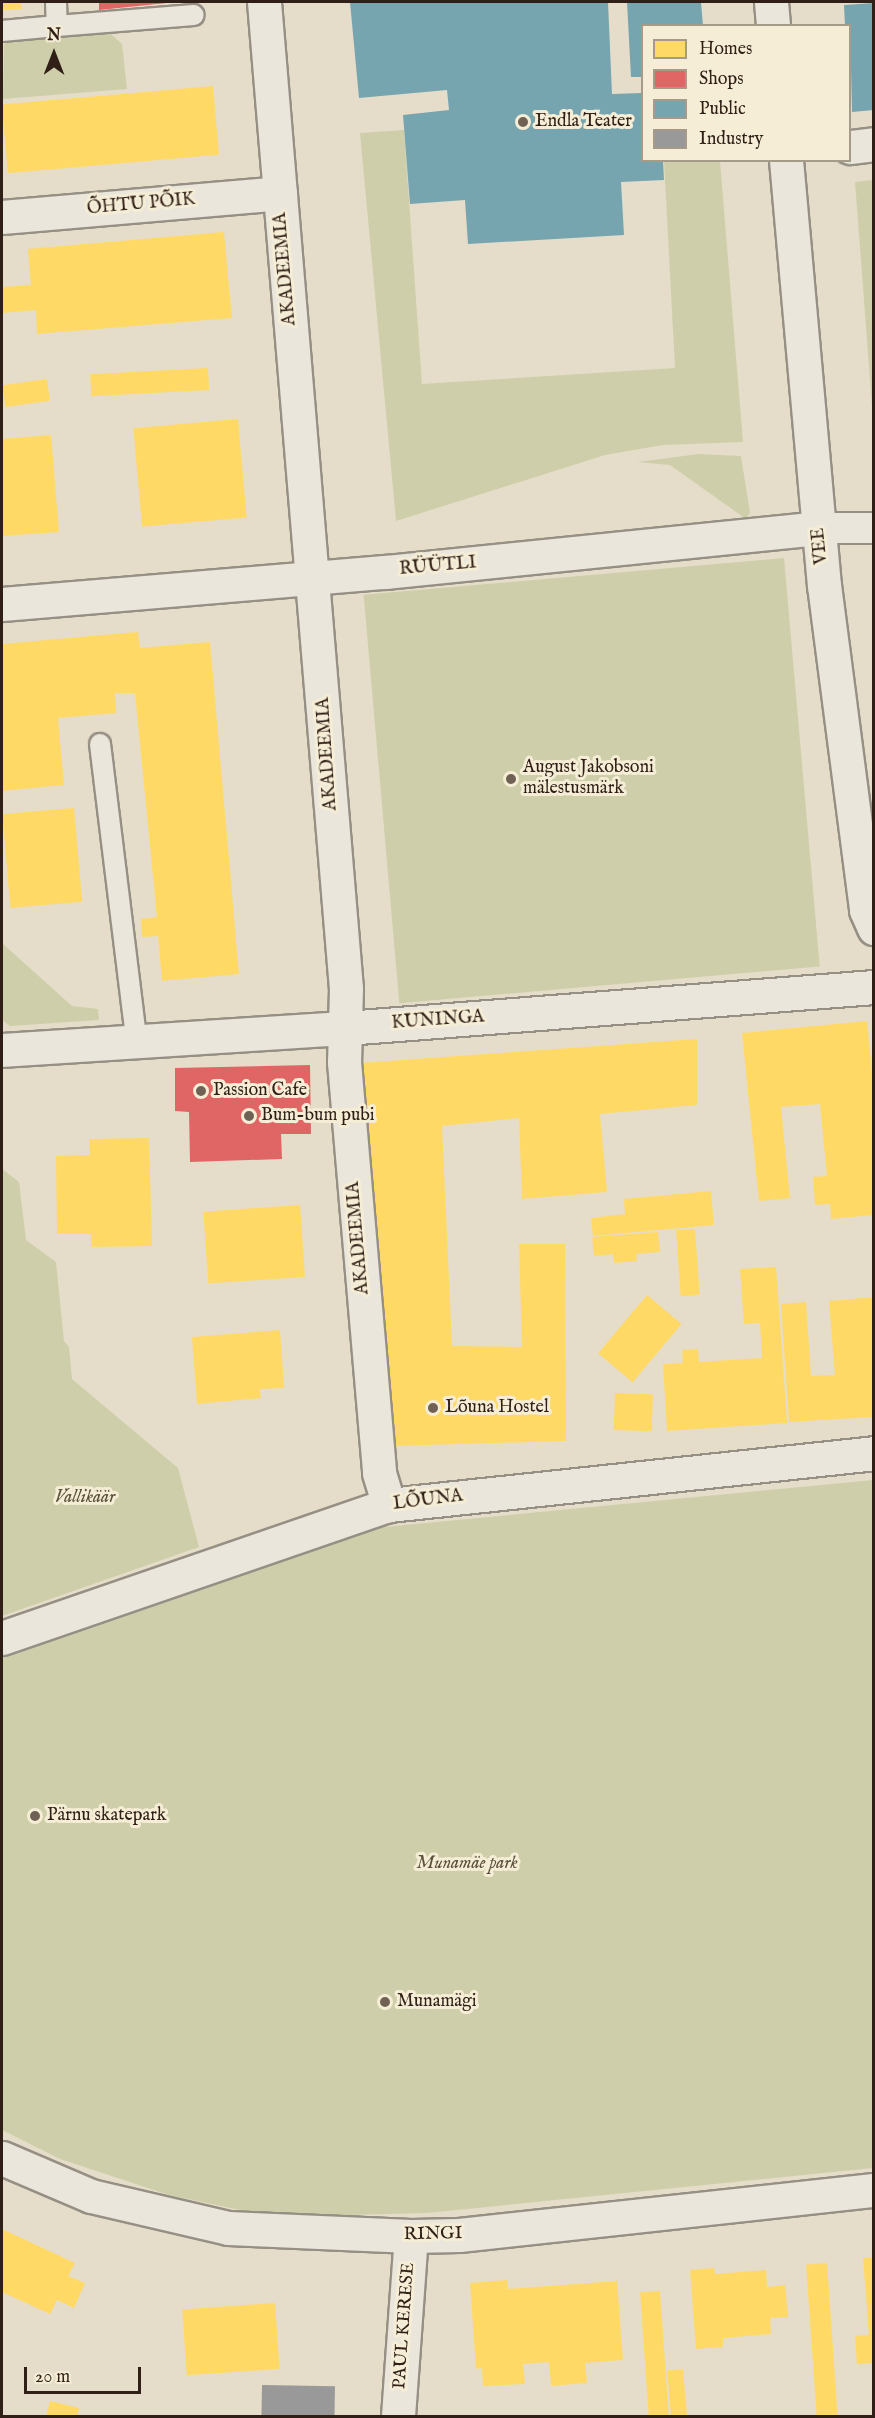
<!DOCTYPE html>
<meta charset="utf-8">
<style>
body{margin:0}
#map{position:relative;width:875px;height:2418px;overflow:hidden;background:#e5ddc9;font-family:"IM FELL English",serif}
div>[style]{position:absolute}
.green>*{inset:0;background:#cecfaa;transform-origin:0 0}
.homes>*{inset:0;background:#ffd966;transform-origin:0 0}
.shops>*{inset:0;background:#e06666}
.public>*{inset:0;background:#76a5af}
.industry>*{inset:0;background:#999;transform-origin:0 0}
.roads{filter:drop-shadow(2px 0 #968f84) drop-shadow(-2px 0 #968f84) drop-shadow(0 2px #968f84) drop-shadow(0 -2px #968f84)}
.service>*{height:20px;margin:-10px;padding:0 10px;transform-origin:10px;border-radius:10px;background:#eae6dc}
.pedestrian>*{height:30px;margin:-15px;padding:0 15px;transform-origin:15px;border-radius:15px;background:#eae6dc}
.minor>*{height:33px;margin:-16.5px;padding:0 16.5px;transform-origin:16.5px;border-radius:16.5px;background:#eae6dc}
.tertiary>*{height:33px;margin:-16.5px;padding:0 16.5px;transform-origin:16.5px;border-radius:16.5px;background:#eae6dc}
.dots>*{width:16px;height:16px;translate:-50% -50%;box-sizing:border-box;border:3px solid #f5edd5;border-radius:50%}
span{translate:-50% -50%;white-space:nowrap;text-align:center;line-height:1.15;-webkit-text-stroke:6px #f5edd5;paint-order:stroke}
.poi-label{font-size:18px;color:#301f17}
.left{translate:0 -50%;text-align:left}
.street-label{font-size:18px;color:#301f17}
.park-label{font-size:18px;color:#5a503b;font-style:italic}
.frame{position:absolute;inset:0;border:3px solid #301f17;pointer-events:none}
.legend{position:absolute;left:641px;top:24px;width:210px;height:138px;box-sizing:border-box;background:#f5edd5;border:2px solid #a69b89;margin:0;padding:8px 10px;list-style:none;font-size:18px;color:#301f17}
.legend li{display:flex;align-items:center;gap:12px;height:30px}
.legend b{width:30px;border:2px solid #a69b89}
.north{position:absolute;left:24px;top:24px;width:60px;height:60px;-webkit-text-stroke:4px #f5edd5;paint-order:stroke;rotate:0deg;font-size:16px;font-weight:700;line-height:24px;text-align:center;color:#301f17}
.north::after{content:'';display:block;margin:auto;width:21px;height:27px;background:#301f17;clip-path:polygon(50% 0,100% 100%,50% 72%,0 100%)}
.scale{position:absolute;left:24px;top:2367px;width:117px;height:27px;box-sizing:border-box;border:3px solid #301f17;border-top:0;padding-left:8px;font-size:18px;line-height:21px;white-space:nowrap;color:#301f17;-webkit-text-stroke:4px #f5edd5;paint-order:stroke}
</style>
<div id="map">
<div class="green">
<i style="clip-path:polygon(108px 31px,122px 44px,127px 89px,3px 99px,4px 44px,11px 40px)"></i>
<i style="clip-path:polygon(404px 130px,422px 384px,675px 368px,664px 161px,720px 161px,743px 442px,663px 445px,605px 455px,396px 521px,360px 133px)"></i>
<i style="clip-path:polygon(873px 180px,874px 180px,873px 419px,855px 182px)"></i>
<i style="clip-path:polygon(699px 454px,741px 456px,750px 513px,746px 519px,670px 465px,637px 462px)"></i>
<i style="left:784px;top:558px;width:410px;height:422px;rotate:85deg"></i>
<i style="clip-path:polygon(2px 943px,72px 1006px,98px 1009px,99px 1020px,10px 1026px,2px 1020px)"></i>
<i style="clip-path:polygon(2px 1169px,19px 1182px,26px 1240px,56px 1262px,64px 1341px,69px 1347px,72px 1379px,178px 1468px,199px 1547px,2px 1616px)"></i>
<i style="clip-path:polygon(873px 1480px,873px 2168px,427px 2213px,272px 2217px,169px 2195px,60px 2159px,2px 2130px,2px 1659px,384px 1527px)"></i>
</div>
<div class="homes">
<i style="clip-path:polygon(2px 2px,21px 2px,22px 9px,2px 10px)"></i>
<i style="left:213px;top:86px;width:69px;height:212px;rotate:85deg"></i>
<i style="clip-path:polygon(224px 232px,232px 318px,37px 334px,36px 310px,2px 313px,2px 287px,31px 285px,28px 249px)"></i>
<i style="left:208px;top:368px;width:22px;height:118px;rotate:87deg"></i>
<i style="left:47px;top:379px;width:22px;height:45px;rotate:82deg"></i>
<i style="left:238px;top:419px;width:99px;height:105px;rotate:85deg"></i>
<i style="clip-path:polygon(51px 435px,59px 532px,2px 536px,2px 439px)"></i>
<i style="clip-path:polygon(138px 632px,140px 648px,210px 642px,239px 974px,162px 981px,158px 936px,142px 937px,141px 919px,157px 917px,135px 693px,115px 693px,116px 713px,58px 718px,64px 785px,2px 791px,2px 644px)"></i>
<i style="left:74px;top:808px;width:94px;height:72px;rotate:85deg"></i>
<i style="clip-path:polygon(867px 1021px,874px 1093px,874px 1215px,831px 1219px,830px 1204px,815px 1205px,813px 1177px,827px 1176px,820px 1104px,781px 1107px,790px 1198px,759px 1201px,742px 1033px)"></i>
<i style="clip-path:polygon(697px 1039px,697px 1105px,600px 1114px,607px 1192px,522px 1199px,519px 1118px,442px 1126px,452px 1346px,522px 1347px,519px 1244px,565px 1244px,566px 1441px,391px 1446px,361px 1063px)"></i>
<i style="clip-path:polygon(149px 1138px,152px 1246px,91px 1247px,91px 1234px,57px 1234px,56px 1156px,90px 1155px,89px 1139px)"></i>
<i style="clip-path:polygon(711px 1191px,714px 1225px,593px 1236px,591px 1218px,625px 1214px,624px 1199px)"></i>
<i style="left:300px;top:1205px;width:72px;height:97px;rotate:86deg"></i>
<i style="left:695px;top:1229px;width:66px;height:19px;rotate:86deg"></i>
<i style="clip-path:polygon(658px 1232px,660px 1252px,636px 1254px,637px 1261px,614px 1263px,613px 1254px,594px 1256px,592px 1237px)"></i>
<i style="clip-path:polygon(776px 1267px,787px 1423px,667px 1431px,663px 1364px,683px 1363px,682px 1350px,698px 1349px,699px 1362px,762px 1358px,760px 1323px,744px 1324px,740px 1269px)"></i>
<i style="left:647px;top:1295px;width:45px;height:76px;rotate:40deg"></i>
<i style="clip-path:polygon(874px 1297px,874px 1417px,789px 1422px,781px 1304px,806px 1302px,811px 1376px,835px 1375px,829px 1301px)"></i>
<i style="clip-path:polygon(280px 1330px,284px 1388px,260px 1389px,261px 1398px,197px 1404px,192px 1337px)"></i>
<i style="left:615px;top:1393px;width:38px;height:37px;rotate:2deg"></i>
<i style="clip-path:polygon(2px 2229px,75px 2263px,68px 2276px,85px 2283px,74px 2308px,57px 2300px,50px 2314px,2px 2292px)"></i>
<i style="clip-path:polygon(874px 2257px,874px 2363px,857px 2364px,855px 2336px,869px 2335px,863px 2258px)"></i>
<i style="left:827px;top:2263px;width:153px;height:21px;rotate:86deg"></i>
<i style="clip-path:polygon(714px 2268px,715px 2274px,766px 2270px,767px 2287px,785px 2285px,788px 2317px,770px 2318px,771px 2334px,723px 2338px,723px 2347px,696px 2349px,690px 2270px)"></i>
<i style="clip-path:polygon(507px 2280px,508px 2289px,617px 2281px,623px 2360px,585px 2363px,587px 2383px,551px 2386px,549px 2362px,523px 2364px,525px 2384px,483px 2386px,482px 2368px,476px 2369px,470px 2283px)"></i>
<i style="left:660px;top:2291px;width:125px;height:20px;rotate:86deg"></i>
<i style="left:275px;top:2303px;width:66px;height:93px;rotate:86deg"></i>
<i style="left:683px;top:2369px;width:47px;height:16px;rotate:85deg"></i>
<i style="clip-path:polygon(50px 2401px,79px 2408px,77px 2416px,46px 2416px)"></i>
</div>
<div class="shops">
<i style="clip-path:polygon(99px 2px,167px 2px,167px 3px,99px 10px)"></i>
<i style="clip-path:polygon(310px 1065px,311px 1134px,281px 1134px,282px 1159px,190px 1162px,189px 1112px,175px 1111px,175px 1068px)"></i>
</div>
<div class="public">
<i style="clip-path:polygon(350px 2px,608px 2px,612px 94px,642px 93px,642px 160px,663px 160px,664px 180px,621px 182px,624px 235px,468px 244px,465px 200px,410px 204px,403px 115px,449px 110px,447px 90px,359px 98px)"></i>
<i style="clip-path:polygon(627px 2px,701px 2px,703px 26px,642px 26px,642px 77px,631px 77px)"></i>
<i style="clip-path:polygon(874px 3px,874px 110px,852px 112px,850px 26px,845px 26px,844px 5px)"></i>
</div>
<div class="industry">
<i style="left:262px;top:2385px;width:73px;height:31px;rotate:1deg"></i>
</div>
<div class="roads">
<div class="service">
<i style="left:56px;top:2px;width:24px;rotate:88deg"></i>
<i style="left:57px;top:26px;width:137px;rotate:-4.6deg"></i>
<i style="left:2px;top:31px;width:55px;rotate:-5.2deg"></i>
<i style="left:100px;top:744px;width:302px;rotate:83deg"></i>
</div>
<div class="pedestrian">
<i style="left:819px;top:528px;width:55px"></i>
</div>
<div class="minor">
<i style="left:850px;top:147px;width:24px;rotate:-7deg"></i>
<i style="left:2px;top:217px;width:279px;rotate:-4.9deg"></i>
<i style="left:2px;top:604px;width:385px;rotate:-4.8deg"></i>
<i style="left:386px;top:572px;width:435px;rotate:-5.8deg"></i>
<i style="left:2px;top:1050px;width:345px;rotate:-3.7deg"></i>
<i style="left:2px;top:1638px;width:409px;rotate:-19deg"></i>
<i style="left:2px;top:2158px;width:97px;rotate:23.1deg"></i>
<i style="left:91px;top:2196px;width:141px;rotate:13.1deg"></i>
<i style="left:228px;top:2228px;width:183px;rotate:2.5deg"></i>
<i style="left:411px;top:2236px;width:48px;rotate:-1.2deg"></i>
<i style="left:459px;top:2235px;width:417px;rotate:-6.2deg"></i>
<i style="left:398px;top:2416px;width:180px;rotate:-85.9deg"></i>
</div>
<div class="tertiary">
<i style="left:264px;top:2px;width:989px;rotate:85.25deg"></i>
<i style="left:346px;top:988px;width:74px;rotate:91.5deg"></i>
<i style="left:344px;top:1062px;width:412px;rotate:85.1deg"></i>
<i style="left:379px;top:1473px;width:34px;rotate:73deg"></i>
<i style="left:389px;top:1505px;width:488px;rotate:-6.1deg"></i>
<i style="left:771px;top:2px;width:24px;rotate:85deg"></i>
<i style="left:786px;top:160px;width:427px;rotate:84.9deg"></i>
<i style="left:824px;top:585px;width:328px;rotate:82.6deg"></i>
<i style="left:866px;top:910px;width:20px;rotate:66deg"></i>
<i style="left:346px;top:1028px;width:530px;rotate:-4.44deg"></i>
</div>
</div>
<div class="dots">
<i style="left:523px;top:122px;background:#6f6255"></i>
<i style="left:511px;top:779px;background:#6f6255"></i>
<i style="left:201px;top:1091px;background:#6f6255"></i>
<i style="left:249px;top:1116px;background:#6f6255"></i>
<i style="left:433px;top:1408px;background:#6f6255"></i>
<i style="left:35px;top:1816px;background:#6f6255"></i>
<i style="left:385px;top:2002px;background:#6f6255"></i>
</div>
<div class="poi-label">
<span class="left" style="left:535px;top:122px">Endla Teater</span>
<span class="left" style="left:523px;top:779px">August Jakobsoni<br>mälestusmärk</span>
<span class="left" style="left:213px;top:1091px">Passion Cafe</span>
<span class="left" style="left:261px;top:1116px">Bum-bum pubi</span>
<span class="left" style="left:445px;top:1408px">Lõuna Hostel</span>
<span class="left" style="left:47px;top:1816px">Pärnu skatepark</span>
<span class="left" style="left:397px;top:2002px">Munamägi</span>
</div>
<div class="street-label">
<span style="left:141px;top:205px;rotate:-5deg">ÕHTU PÕIK</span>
<span style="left:286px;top:269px;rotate:-95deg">AKADEEMIA</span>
<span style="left:821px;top:546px;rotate:-96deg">VEE</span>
<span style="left:438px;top:567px;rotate:-5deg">RÜÜTLI</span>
<span style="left:328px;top:754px;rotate:-94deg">AKADEEMIA</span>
<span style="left:438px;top:1021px;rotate:-4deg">KUNINGA</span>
<span style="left:359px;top:1238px;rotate:-95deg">AKADEEMIA</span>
<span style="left:428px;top:1501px;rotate:-7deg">LÕUNA</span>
<span style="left:433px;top:2235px;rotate:-1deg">RINGI</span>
<span style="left:405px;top:2326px;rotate:-86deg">PAUL KERESE</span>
</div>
<div class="park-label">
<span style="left:85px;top:1498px">Vallikäär</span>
<span style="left:467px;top:1864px">Munamäe park</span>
</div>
<div class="frame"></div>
<ul class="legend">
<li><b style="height:16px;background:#ffd966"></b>Homes</li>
<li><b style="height:16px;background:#e06666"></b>Shops</li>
<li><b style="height:16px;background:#76a5af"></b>Public</li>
<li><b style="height:16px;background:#999"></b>Industry</li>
</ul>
<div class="north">N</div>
<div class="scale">20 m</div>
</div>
